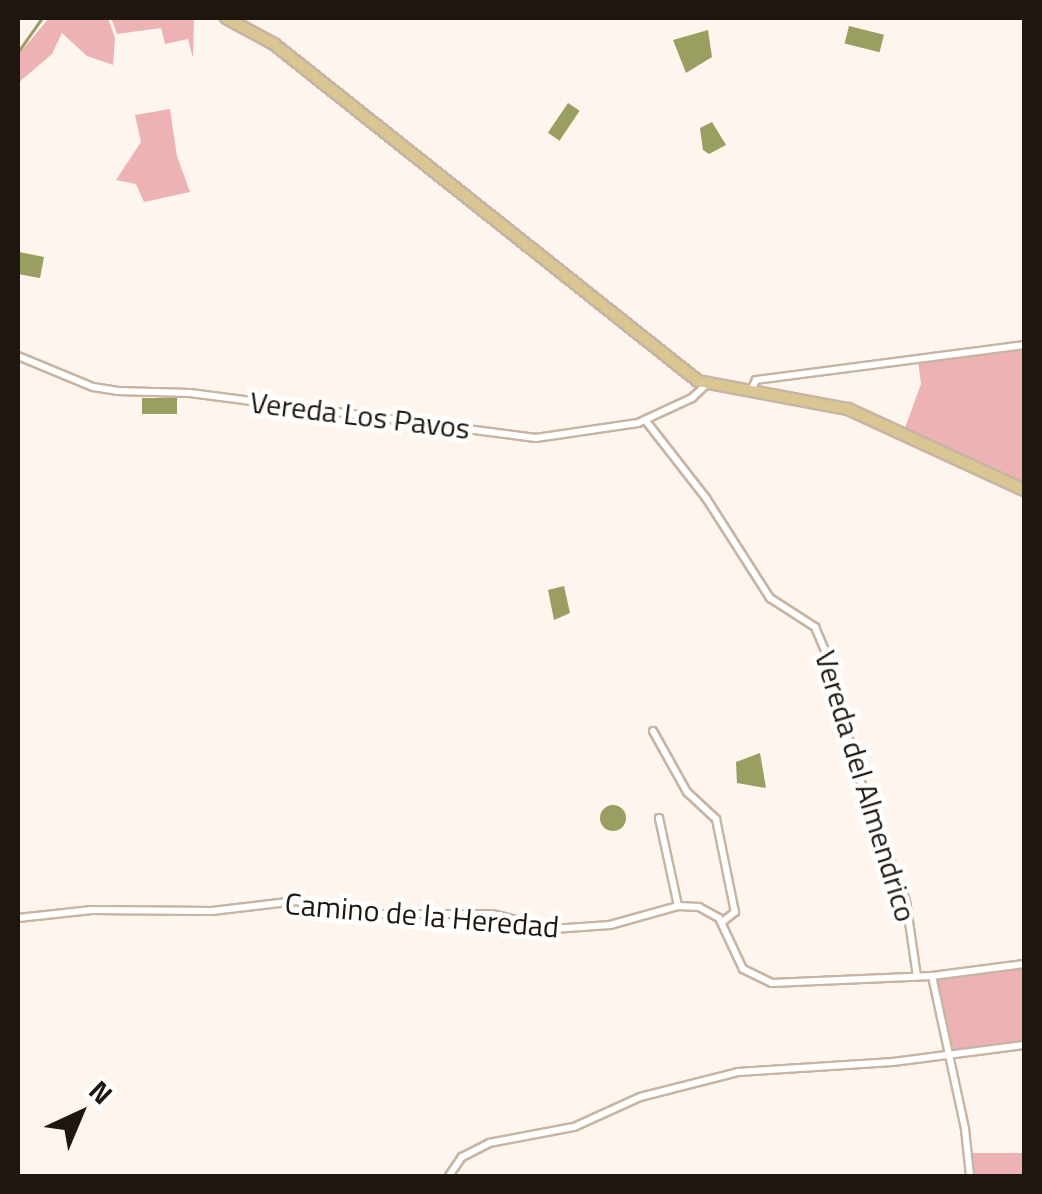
<!DOCTYPE html>
<style>
body{margin:0}
#map{position:relative;width:1042px;height:1194px;overflow:hidden;background:#fef5ee;font-family:"Titillium Web",sans-serif}
div>[style]{position:absolute}
.green>*{inset:0;background:#ecb2b4;transform-origin:0 0}
.water>*{inset:0;background:#9a9e61;transform-origin:0 0}
.round{border-radius:50%}
.stream>*{height:2.5px;margin:-1.25px;padding:0 1.25px;transform-origin:1.25px;border-radius:1.25px;background:#9a9e61}
.roads{filter:drop-shadow(2px 0 #c8b4a2) drop-shadow(-2px 0 #c8b4a2) drop-shadow(0 2px #c8b4a2) drop-shadow(0 -2px #c8b4a2)}
.street>*{height:6px;margin:-3px;padding:0 3px;transform-origin:3px;border-radius:3px;background:#fff}
.primary>*{height:10px;margin:-5px;padding:0 5px;transform-origin:5px;border-radius:5px;background:#dac693}
span{translate:-50% -50%;white-space:nowrap;text-align:center;line-height:1.15;-webkit-text-stroke:9px #fff;paint-order:stroke}
.street-label{font-size:30px;color:#1e1710}
.frame{position:absolute;inset:0;border:20px solid #1e1710;pointer-events:none}
.north{position:absolute;left:30px;top:1064px;width:100px;height:100px;-webkit-text-stroke:8px #fff;paint-order:stroke;rotate:44deg;font-size:28px;font-weight:700;line-height:40px;text-align:center;color:#1e1710}
.north::after{content:'';display:block;margin:auto;width:35px;height:45px;background:#1e1710;clip-path:polygon(50% 0,100% 100%,50% 72%,0 100%)}
</style>
<div id="map">
<div class="green">
<i style="clip-path:polygon(49px 18px,108px 18px,115px 38px,113px 65px,87px 56px,62px 33px,52px 54px,18px 83px,18px 55px)"></i>
<i style="clip-path:polygon(111px 18px,194px 18px,193px 58px,188px 39px,165px 44px,161px 28px,117px 34px)"></i>
<i style="clip-path:polygon(170px 109px,177px 156px,190px 192px,144px 202px,136px 184px,116px 180px,141px 142px,135px 115px)"></i>
<i style="clip-path:polygon(1024px 347px,1024px 486px,905px 428px,921px 384px,918px 361px)"></i>
<i style="clip-path:polygon(1024px 967px,1024px 1043px,948px 1052px,936px 977px)"></i>
<i style="left:1024px;top:1153px;width:23px;height:54px;rotate:90deg"></i>
</div>
<div class="water">
<i style="left:849px;top:26px;width:36px;height:18px;rotate:14deg"></i>
<i style="clip-path:polygon(708px 30px,712px 57px,686px 73px,673px 40px)"></i>
<i style="left:568px;top:103px;width:14px;height:36px;rotate:34deg"></i>
<i style="clip-path:polygon(712px 122px,726px 145px,709px 154px,703px 150px,700px 128px)"></i>
<i style="clip-path:polygon(19px 252px,44px 257px,40px 278px,18px 274px)"></i>
<i style="left:142px;top:398px;width:35px;height:16px"></i>
<i style="clip-path:polygon(564px 586px,570px 613px,554px 620px,548px 590px)"></i>
<i style="clip-path:polygon(760px 753px,766px 788px,737px 783px,736px 762px)"></i>
<i class="round" style="left:600px;top:805px;width:26px;height:26px"></i>
</div>
<div class="stream">
<i style="left:18px;top:52px;width:42px;rotate:-54.8deg"></i>
</div>
<div class="roads">
<div class="street">
<i style="left:18px;top:356px;width:81px;rotate:22.5deg"></i>
<i style="left:93px;top:387px;width:24px;rotate:9deg"></i>
<i style="left:117px;top:391px;width:73px;rotate:1.6deg"></i>
<i style="left:190px;top:393px;width:349px;rotate:7.4deg"></i>
<i style="left:536px;top:438px;width:103px;rotate:-8.4deg"></i>
<i style="left:638px;top:423px;width:60px;rotate:-24.8deg"></i>
<i style="left:692px;top:398px;width:21px;rotate:-43deg"></i>
<i style="left:751px;top:391px;width:12px;rotate:-66deg"></i>
<i style="left:756px;top:380px;width:270px;rotate:-7.4deg"></i>
<i style="left:646px;top:421px;width:98px;rotate:52.1deg"></i>
<i style="left:706px;top:498px;width:119px;rotate:57.4deg"></i>
<i style="left:770px;top:598px;width:54px;rotate:32.8deg"></i>
<i style="left:815px;top:627px;width:43px;rotate:67deg"></i>
<i style="left:832px;top:667px;width:105px;rotate:76.8deg"></i>
<i style="left:856px;top:769px;width:141px;rotate:69.3deg"></i>
<i style="left:906px;top:901px;width:76px;rotate:81.7deg"></i>
<i style="left:653px;top:731px;width:70px;rotate:60.9deg"></i>
<i style="left:687px;top:792px;width:40px;rotate:43deg"></i>
<i style="left:716px;top:819px;width:95px;rotate:78.5deg"></i>
<i style="left:735px;top:912px;width:16px;rotate:142deg"></i>
<i style="left:659px;top:818px;width:90px;rotate:77.8deg"></i>
<i style="left:18px;top:918px;width:74px;rotate:-6.2deg"></i>
<i style="left:92px;top:910px;width:120px;rotate:0.5deg"></i>
<i style="left:212px;top:911px;width:85px;rotate:-6.8deg"></i>
<i style="left:296px;top:901px;width:79px;rotate:9.5deg"></i>
<i style="left:374px;top:914px;width:118px"></i>
<i style="left:492px;top:914px;width:63px;rotate:13.8deg"></i>
<i style="left:553px;top:929px;width:57px;rotate:-4deg"></i>
<i style="left:610px;top:925px;width:71px;rotate:-15.6deg"></i>
<i style="left:678px;top:906px;width:21px;rotate:3deg"></i>
<i style="left:699px;top:907px;width:23px;rotate:29deg"></i>
<i style="left:719px;top:918px;width:56px;rotate:64.8deg"></i>
<i style="left:743px;top:969px;width:32px;rotate:26deg"></i>
<i style="left:772px;top:983px;width:160px;rotate:-2.5deg"></i>
<i style="left:932px;top:976px;width:93px;rotate:-7.4deg"></i>
<i style="left:932px;top:976px;width:157px;rotate:77.8deg"></i>
<i style="left:965px;top:1129px;width:47px;rotate:83.9deg"></i>
<i style="left:449px;top:1176px;width:23px;rotate:-56deg"></i>
<i style="left:462px;top:1157px;width:30px;rotate:-27deg"></i>
<i style="left:489px;top:1143px;width:86px;rotate:-10.7deg"></i>
<i style="left:574px;top:1127px;width:72px;rotate:-24.4deg"></i>
<i style="left:640px;top:1097px;width:101px;rotate:-14.3deg"></i>
<i style="left:738px;top:1072px;width:155px;rotate:-3.7deg"></i>
<i style="left:893px;top:1062px;width:132px;rotate:-7.4deg"></i>
</div>
<div class="primary">
<i style="left:226px;top:18px;width:55px;rotate:28.4deg"></i>
<i style="left:274px;top:44px;width:542px;rotate:38.48deg"></i>
<i style="left:698px;top:381px;width:153px;rotate:10.6deg"></i>
<i style="left:848px;top:409px;width:194px;rotate:24.7deg"></i>
</div>
</div>
<div class="street-label">
<span style="left:360px;top:415px;rotate:7deg">Vereda Los Pavos</span>
<span style="left:866px;top:786px;rotate:73deg">Vereda del Almendrico</span>
<span style="left:422px;top:915px;rotate:5deg">Camino de la Heredad</span>
</div>
<div class="frame"></div>
<div class="north">N</div>
</div>
